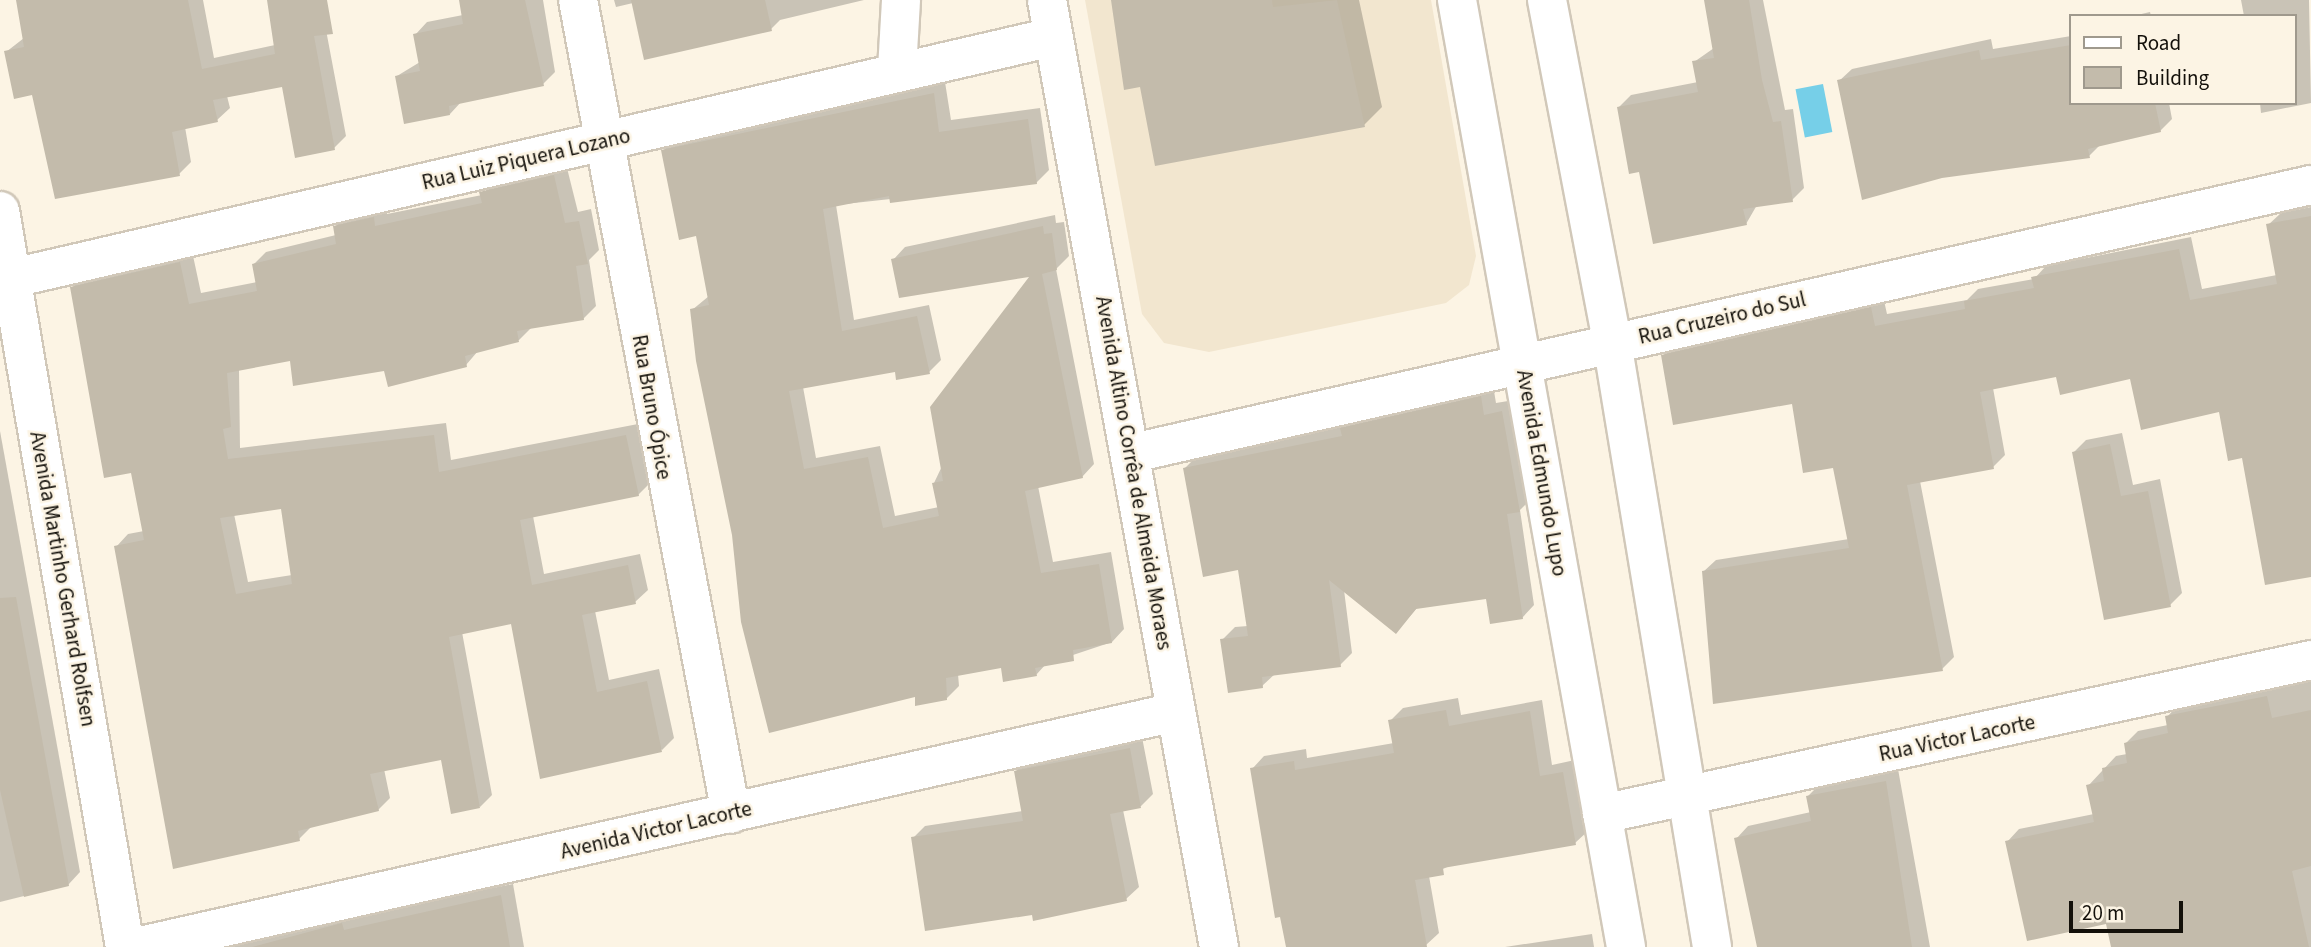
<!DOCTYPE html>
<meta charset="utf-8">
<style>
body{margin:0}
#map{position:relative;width:2311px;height:947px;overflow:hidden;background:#fcf4e4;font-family:"Source Sans 3",sans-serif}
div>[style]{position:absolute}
.built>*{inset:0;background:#f2e6cf}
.water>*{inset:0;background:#76cfe8;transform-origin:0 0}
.shadow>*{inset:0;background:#0003}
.building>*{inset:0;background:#c3bbab}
.roads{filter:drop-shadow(2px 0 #d1c8b9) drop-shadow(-2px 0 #d1c8b9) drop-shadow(0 2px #d1c8b9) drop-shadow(0 -2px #d1c8b9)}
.minor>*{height:38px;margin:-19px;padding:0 19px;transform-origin:19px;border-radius:19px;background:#fff}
span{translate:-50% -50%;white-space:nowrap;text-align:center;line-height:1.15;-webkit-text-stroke:5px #fcf4e4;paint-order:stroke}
.street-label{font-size:21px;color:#13100a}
.legend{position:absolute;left:2069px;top:14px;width:228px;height:91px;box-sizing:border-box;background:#fcf4e4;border:2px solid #9f998d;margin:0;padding:9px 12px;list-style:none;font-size:21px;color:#13100a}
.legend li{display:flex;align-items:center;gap:14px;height:35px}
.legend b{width:35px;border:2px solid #9f998d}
.scale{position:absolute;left:2069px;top:901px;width:114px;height:32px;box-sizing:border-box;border:4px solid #13100a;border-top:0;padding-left:9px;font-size:21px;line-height:24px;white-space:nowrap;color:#13100a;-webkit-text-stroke:5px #fcf4e4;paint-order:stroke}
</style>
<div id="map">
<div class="built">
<i style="clip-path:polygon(1085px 0,1431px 0,1476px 256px,1469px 285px,1446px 303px,1209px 352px,1164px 343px,1142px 314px)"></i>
</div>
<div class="water">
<i style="left:1823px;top:84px;width:49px;height:28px;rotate:79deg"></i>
</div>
<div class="shadow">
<i style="clip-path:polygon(18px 0,203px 0,214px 58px,275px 45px,323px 14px,346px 136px,334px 148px,283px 85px,227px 96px,230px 108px,217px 120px,185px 127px,191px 162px,179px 174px,33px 93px,6px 52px,24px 38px)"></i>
<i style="clip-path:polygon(460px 0,543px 0,555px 72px,543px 84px,462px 101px,450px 114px,397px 76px,420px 62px,415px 35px,427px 22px,463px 15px)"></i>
<i style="clip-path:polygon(614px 0,864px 0,780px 20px,771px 29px,633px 3px,616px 7px)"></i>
<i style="clip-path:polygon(1112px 0,1359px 0,1382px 107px,1364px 125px,1141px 85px)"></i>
<i style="clip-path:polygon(1705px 0,1763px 0,1785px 110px,1793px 109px,1804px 188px,1792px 200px,1757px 205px,1746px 224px,1641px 170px,1619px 107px,1631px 95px,1698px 82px,1694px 62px,1714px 48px)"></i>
<i style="clip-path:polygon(2241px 0,2309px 0,2311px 103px,2261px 113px,2260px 103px,2295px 103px,2295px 16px,2244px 16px)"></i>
<i style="clip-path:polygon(2150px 12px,2151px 16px,2133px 16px)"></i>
<i style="clip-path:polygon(2071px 36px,2071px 103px,2169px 103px,2172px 119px,2160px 131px,2101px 144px,2089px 156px,1839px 81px,1852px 69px,1991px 39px,1993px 49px)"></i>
<i style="clip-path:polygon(945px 82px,951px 120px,1040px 108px,1049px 170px,1036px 183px,836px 205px,854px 320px,929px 305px,941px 360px,929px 372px,896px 370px,803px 387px,816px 458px,880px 446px,895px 516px,939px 507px,934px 483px,1033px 274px,893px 260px,905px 247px,1055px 215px,1056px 223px,1064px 222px,1069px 256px,1056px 269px,1094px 464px,1082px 477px,1038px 486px,1053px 562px,1111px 552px,1124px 629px,1112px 642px,1046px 664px,1036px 675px,1002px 666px,958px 674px,959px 686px,947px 698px,917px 694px,733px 535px,692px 310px,709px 296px,697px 234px,663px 151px,676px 138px)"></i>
<i style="clip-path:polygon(evenodd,566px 164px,578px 212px,591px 209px,599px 250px,589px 260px,596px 306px,583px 319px,532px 327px,519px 340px,478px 351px,466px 365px,386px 369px,291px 359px,239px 369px,240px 448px,446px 423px,451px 460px,638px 424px,650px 483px,638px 495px,533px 516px,544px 574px,640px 554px,648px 590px,635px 602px,595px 611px,609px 680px,659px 669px,674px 738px,662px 750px,512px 622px,462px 632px,492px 795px,480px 807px,442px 758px,384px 769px,390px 798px,378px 810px,311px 827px,299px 839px,116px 547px,128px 534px,144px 531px,132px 470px,72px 288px,85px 275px,192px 251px,201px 293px,257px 282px,254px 264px,266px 252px,336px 235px,335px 227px,347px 215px,386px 206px,387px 214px,482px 195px,494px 181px,566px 164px,282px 507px,292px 575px,248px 582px,234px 514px,282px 507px)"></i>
<i style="clip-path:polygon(2311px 207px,2311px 573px,2220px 410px,2132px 377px,2058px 375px,1993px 388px,2005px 455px,1993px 467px,1920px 481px,1954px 657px,1942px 669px,1703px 572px,1716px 560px,1849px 539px,1834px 466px,1793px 402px,1663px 356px,1675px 344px,1883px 296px,1887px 314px,1967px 300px,1978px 289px,2034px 279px,2046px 266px,2191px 237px,2202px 289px,2277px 275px,2268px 225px,2281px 213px)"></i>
<i style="clip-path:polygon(1493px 385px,1496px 403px,1514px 400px,1532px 498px,1520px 510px,1534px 605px,1522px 618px,1488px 597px,1418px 607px,1396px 632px,1344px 590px,1352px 653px,1340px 665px,1275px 674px,1262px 686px,1222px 640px,1235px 627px,1248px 626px,1240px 568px,1185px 468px,1197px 456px,1345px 426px,1355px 416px)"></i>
<i style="clip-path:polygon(0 431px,80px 872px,68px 885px,0 902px)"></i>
<i style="clip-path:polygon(2122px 433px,2133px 485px,2160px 479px,2182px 593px,2170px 605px,2074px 452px,2086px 440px)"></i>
<i style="clip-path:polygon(2311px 677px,2311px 947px,2113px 947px,2107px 922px,2007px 842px,2019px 829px,2094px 814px,2088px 786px,2116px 756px,2127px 754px,2125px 744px,2138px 731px,2168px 725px,2167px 717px,2179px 704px)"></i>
<i style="clip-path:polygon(1458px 698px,1461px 715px,1542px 700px,1552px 765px,1575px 760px,1588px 831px,1575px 843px,1451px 865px,1429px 876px,1439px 933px,1426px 945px,1287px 947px,1252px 769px,1264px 756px,1306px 749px,1307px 758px,1394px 743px,1390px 721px,1403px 708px)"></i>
<i style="clip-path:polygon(1142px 737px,1153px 794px,1141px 806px,1123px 810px,1139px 887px,1126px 899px,1033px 913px,913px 838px,925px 826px,1023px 811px,1015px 772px,1028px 759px)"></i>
<i style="clip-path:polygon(1898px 769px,1930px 947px,1758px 947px,1736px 839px,1748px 826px,1811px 812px,1808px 796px,1820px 784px)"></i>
<i style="clip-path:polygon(513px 884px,524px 947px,200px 947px,201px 946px)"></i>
<i style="clip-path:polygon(1592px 934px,1594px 947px,1505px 947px)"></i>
</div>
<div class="building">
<i style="clip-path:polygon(16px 0,188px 0,202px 69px,275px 54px,267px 0,327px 0,333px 34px,314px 36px,335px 150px,295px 158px,282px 87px,213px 100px,218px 122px,172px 132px,180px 176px,55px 199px,32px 95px,14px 99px,4px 51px,24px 47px)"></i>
<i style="clip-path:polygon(459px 0,525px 0,544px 86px,449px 106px,450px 115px,404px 124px,395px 76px,420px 71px,413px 34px,463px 24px)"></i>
<i style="clip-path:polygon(631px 0,765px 0,772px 31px,644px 60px)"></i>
<i style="clip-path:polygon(1111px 0,1272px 0,1273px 7px,1337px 0,1365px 127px,1155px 166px,1140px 87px,1124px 90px)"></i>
<i style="clip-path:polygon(1704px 0,1749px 0,1762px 80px,1773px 122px,1781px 121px,1793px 202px,1743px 209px,1747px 225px,1653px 244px,1639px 172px,1629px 174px,1617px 107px,1698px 92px,1692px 61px,1714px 58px)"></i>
<i style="clip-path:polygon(2071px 45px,2071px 103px,2155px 103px,2161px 132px,2088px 149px,2090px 158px,1942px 178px,1862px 200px,1837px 80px,1979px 50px,1981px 60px)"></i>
<i style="clip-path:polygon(934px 93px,939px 132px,1028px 119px,1037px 184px,890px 203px,889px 196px,823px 209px,842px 331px,917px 316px,930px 374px,896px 380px,895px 372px,789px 391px,804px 469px,868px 457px,883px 528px,939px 516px,932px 483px,943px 481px,930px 407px,1029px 277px,899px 298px,891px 259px,1043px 226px,1044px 234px,1052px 233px,1057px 270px,1042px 274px,1083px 478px,1025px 491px,1041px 573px,1099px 564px,1112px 643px,1073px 650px,1074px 661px,1035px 668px,1037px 676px,1003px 682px,1001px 668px,946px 678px,947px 700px,915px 706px,915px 697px,769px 733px,741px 622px,732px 535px,696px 361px,690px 309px,709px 305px,696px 236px,679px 240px,661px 150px)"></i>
<i style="clip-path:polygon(evenodd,554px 175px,565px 223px,579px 221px,588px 264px,576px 266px,584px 320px,517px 331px,519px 342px,465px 356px,467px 367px,388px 387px,384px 371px,293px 386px,290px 361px,227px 373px,231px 427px,223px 429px,228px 459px,434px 435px,439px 472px,626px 435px,639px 496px,520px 520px,532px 585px,628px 565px,636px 604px,582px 615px,597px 692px,647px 681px,662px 752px,540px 779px,511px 624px,449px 637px,480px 808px,451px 814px,441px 760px,370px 774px,379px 811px,298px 831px,300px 841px,173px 869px,114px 546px,144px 540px,131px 473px,104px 478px,70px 287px,180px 262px,189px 304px,257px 291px,252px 264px,336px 244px,333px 226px,374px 217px,375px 226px,482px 203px,479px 192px,554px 175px,281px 509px,292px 584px,236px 594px,220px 518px,281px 509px)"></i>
<i style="clip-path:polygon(2311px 216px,2311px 577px,2265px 585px,2242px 458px,2228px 461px,2219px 412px,2141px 430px,2130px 379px,2060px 395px,2056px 377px,1980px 392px,1994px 469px,1907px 485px,1943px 671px,1713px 704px,1702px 571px,1849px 548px,1833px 468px,1803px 473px,1792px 404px,1673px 425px,1661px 355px,1871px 307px,1875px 326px,1965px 309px,1964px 301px,2034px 288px,2031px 277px,2179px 249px,2190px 300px,2277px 284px,2266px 224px)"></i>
<i style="clip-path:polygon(1481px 396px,1484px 415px,1502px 411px,1520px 512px,1507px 514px,1523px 619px,1490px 624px,1486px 599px,1416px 609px,1396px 634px,1329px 580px,1341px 667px,1262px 677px,1263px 688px,1228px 693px,1220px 639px,1248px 636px,1238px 570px,1203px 577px,1183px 468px,1342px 436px,1340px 428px)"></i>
<i style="clip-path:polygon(2110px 444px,2121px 496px,2148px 491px,2171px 607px,2104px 620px,2072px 452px)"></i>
<i style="clip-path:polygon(16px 597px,69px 886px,24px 897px,0 790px,0 598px)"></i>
<i style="clip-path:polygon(2267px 696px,2272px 718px,2311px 710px,2311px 866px,2292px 871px,2309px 947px,2111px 947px,2106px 924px,2027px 941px,2005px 841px,2094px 822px,2086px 785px,2104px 781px,2102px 768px,2127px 763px,2124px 743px,2168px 733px,2165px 716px)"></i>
<i style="clip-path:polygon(1446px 710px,1449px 726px,1530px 711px,1540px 776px,1563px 772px,1576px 845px,1443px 868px,1444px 875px,1415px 880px,1427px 947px,1286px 947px,1280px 917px,1275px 918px,1250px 768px,1294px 761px,1295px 770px,1394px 753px,1388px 720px)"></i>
<i style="clip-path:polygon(1130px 748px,1141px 808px,1110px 814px,1127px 901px,1033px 921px,1032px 915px,925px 931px,911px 837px,1023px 821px,1014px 771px)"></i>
<i style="clip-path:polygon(1886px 781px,1912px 947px,1757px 947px,1734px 838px,1811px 821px,1806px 796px)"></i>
<i style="clip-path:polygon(501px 895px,510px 947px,252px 947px,342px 923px,344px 930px)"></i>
</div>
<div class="roads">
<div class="minor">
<i style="left:578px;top:0;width:828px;rotate:79.35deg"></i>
<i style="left:1047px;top:0;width:962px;rotate:79.71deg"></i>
<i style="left:1457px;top:0;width:962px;rotate:79.88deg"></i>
<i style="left:1547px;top:0;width:348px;rotate:79.2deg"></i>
<i style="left:1612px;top:342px;width:613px;rotate:80.61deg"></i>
<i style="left:897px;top:70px;width:70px;rotate:-86.7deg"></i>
<i style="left:0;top:211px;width:747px;rotate:80.36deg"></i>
<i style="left:0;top:281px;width:1081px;rotate:-13.05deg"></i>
<i style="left:1133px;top:453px;width:1208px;rotate:-12.82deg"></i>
<i style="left:1602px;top:814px;width:726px;rotate:-12.25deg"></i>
<i style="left:136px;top:947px;width:1065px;rotate:-12.74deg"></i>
</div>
</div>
<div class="street-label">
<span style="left:526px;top:159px;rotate:-13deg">Rua Luiz Piquera Lozano</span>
<span style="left:1722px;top:318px;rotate:-13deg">Rua Cruzeiro do Sul</span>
<span style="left:652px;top:407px;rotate:80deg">Rua Bruno Ópice</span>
<span style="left:1134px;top:473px;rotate:80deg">Avenida Altino Corrêa de Almeida Moraes</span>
<span style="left:1542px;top:473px;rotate:80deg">Avenida Edmundo Lupo</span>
<span style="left:63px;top:579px;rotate:80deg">Avenida Martinho Gerhard Rolfsen</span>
<span style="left:1957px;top:738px;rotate:-12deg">Rua Victor Lacorte</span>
<span style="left:656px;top:830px;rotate:-13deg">Avenida Victor Lacorte</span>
</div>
<ul class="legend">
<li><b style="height:9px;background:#fff"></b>Road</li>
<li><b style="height:19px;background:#c3bbab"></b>Building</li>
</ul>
<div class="scale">20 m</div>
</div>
